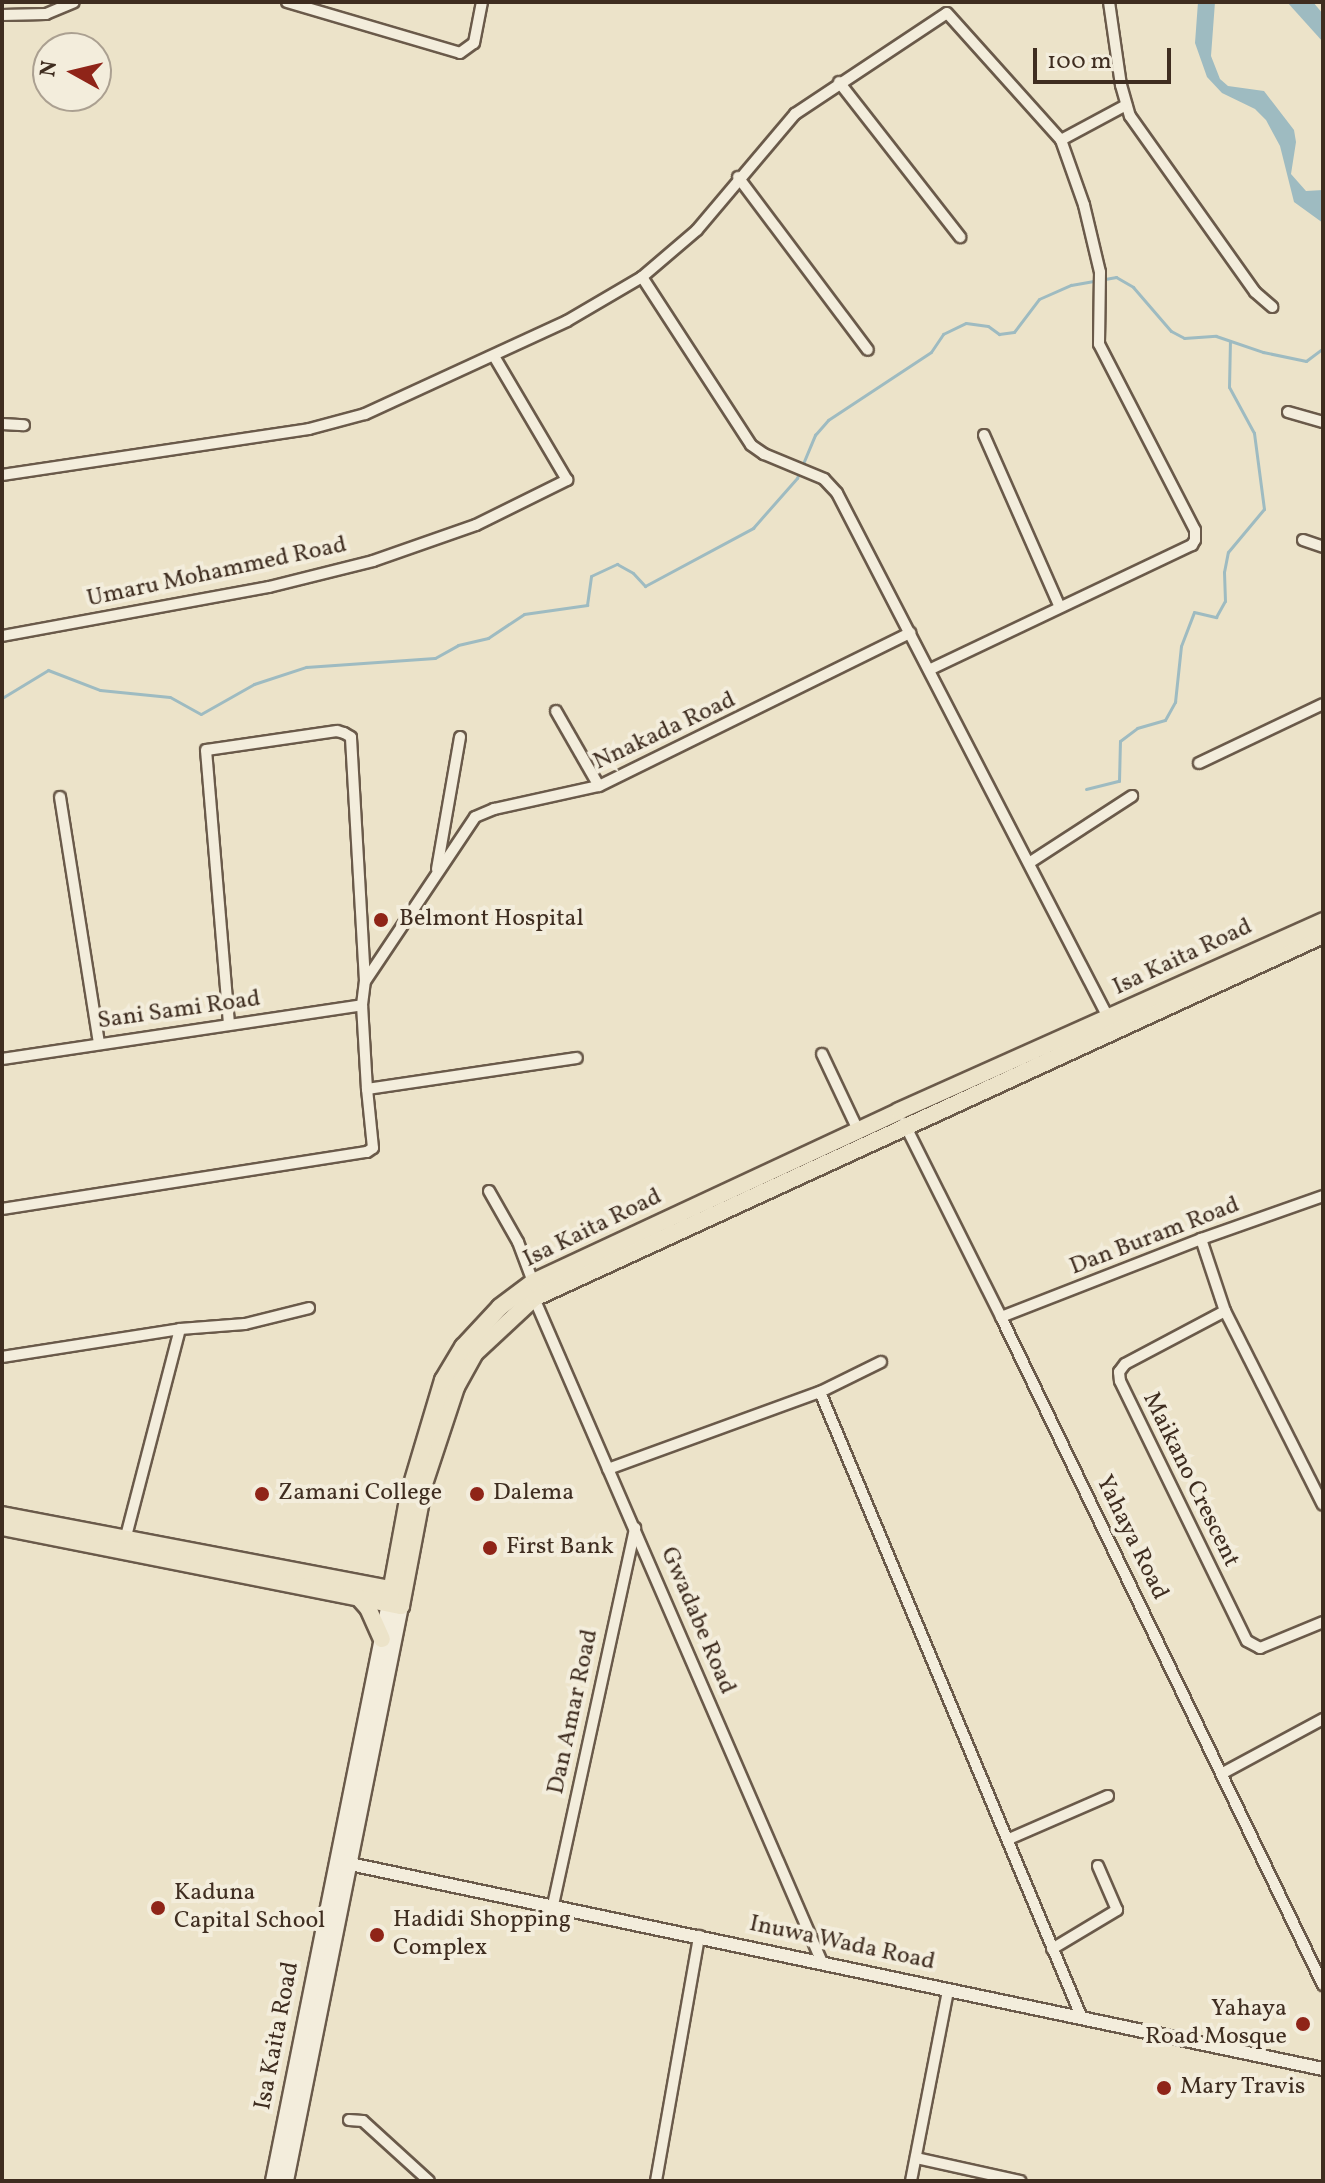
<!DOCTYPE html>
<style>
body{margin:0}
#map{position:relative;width:1325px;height:2183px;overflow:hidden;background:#ece3c9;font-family:Vollkorn,serif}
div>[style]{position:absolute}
.water>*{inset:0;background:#9ebbc1}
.stream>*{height:3px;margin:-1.5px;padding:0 1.5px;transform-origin:1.5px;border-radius:1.5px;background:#9ebbc1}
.roads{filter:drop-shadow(2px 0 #6a5a4a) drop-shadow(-2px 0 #6a5a4a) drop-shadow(0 2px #6a5a4a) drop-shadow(0 -2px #6a5a4a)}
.minor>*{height:10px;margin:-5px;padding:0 5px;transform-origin:5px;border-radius:5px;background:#f3eddc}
.tertiary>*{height:12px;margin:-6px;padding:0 6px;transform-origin:6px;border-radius:6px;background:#f3eddc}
.secondary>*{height:14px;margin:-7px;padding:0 7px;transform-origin:7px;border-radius:7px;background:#f3eddc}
.primary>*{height:16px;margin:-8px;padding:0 8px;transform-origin:8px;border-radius:8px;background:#ece3c9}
.dots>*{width:22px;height:22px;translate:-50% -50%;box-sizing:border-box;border:4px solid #f3eddc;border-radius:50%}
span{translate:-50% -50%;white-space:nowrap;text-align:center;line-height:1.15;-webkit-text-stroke:8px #f3eddc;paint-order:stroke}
.street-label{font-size:24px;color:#3f2d20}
.poi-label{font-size:24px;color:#3f2d20}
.left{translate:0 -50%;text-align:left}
.right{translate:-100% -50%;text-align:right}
.frame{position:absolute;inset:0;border:4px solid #3f2d20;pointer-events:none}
.north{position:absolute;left:32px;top:32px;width:80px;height:80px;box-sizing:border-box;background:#f3eddc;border:2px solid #aba091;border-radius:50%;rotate:278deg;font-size:22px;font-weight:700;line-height:32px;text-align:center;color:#3f2d20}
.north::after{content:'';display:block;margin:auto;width:28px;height:36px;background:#8f2418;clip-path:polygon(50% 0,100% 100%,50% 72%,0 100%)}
.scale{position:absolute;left:1033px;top:48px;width:138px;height:36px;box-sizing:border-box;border:4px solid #3f2d20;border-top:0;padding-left:10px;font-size:24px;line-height:28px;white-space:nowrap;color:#3f2d20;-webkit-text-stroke:6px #f3eddc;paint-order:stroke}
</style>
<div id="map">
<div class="water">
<i style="clip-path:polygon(1198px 2px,1215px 2px,1211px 56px,1220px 79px,1228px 86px,1264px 91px,1294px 130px,1296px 142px,1291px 174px,1306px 191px,1323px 190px,1323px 223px,1294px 202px,1280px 146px,1266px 120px,1255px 109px,1222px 93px,1207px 77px,1195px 43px)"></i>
<i style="clip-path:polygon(1287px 2px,1313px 2px,1323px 14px,1323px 42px)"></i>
</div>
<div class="stream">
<i style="left:2px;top:698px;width:54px;rotate:-31.3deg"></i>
<i style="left:48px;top:670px;width:56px;rotate:21deg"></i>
<i style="left:100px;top:690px;width:70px;rotate:5.7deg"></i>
<i style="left:170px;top:697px;width:35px;rotate:29deg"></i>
<i style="left:201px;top:714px;width:61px;rotate:-29.5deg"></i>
<i style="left:254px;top:684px;width:55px;rotate:-18.1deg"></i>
<i style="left:306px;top:667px;width:129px;rotate:-4deg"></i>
<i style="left:435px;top:658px;width:26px;rotate:-29deg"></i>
<i style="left:458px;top:645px;width:31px;rotate:-13deg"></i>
<i style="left:488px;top:638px;width:43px;rotate:-33.7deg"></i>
<i style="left:524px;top:614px;width:64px;rotate:-8.1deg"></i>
<i style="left:587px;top:605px;width:29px;rotate:-82deg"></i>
<i style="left:591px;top:576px;width:29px;rotate:-25deg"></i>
<i style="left:617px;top:564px;width:18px;rotate:29deg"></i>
<i style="left:633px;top:573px;width:18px;rotate:47deg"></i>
<i style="left:645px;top:586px;width:123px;rotate:-28.2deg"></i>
<i style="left:753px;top:528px;width:67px;rotate:-48.7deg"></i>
<i style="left:797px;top:478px;width:47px;rotate:-67.3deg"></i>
<i style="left:815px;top:435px;width:20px;rotate:-49deg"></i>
<i style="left:828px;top:420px;width:123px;rotate:-33.4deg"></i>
<i style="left:931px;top:352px;width:22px;rotate:-56deg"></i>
<i style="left:943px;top:334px;width:25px;rotate:-26deg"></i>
<i style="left:966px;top:323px;width:22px;rotate:8deg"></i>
<i style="left:988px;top:326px;width:14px;rotate:36deg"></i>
<i style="left:999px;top:334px;width:15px;rotate:-8deg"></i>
<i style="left:1014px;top:332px;width:41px;rotate:-52.9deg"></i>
<i style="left:1039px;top:299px;width:35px;rotate:-24deg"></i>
<i style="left:1071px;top:285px;width:46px;rotate:-10.1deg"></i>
<i style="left:1116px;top:277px;width:20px;rotate:30deg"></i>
<i style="left:1133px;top:287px;width:58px;rotate:49.2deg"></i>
<i style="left:1171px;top:331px;width:15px;rotate:28deg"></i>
<i style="left:1184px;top:338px;width:32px;rotate:-4deg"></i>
<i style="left:1216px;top:336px;width:50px;rotate:18.8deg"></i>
<i style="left:1263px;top:352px;width:44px;rotate:11.8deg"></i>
<i style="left:1306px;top:361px;width:21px;rotate:-37deg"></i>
<i style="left:1086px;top:789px;width:34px;rotate:-14deg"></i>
<i style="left:1119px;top:781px;width:40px;rotate:-88.6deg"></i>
<i style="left:1120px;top:741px;width:21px;rotate:-37deg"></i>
<i style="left:1137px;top:728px;width:29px;rotate:-16deg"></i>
<i style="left:1165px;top:720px;width:21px;rotate:-61deg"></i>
<i style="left:1175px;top:702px;width:56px;rotate:-83.9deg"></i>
<i style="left:1181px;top:646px;width:36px;rotate:-69deg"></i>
<i style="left:1194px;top:612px;width:23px;rotate:13deg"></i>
<i style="left:1216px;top:617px;width:18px;rotate:-61deg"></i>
<i style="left:1225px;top:601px;width:29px;rotate:-92deg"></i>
<i style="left:1224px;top:572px;width:20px;rotate:-79deg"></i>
<i style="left:1228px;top:552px;width:56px;rotate:-50.1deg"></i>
<i style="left:1264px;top:509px;width:77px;rotate:-97.5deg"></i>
<i style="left:1254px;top:433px;width:52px;rotate:-118.5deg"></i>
<i style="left:1229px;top:387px;width:46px;rotate:-88.8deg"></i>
</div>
<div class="roads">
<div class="minor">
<i style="left:287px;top:2px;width:180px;rotate:16.4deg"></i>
<i style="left:460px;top:53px;width:17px;rotate:-36deg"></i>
<i style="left:474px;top:43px;width:42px;rotate:-79deg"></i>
<i style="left:1109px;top:2px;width:84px;rotate:81.8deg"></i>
<i style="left:1121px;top:85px;width:32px;rotate:74deg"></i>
<i style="left:1130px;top:116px;width:216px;rotate:54.6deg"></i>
<i style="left:1255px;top:292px;width:23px;rotate:41deg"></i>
<i style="left:2px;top:15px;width:44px;rotate:-1.3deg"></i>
<i style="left:46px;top:14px;width:30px;rotate:-23deg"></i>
<i style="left:839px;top:82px;width:197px;rotate:52deg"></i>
<i style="left:1061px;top:140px;width:74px;rotate:-28.3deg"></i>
<i style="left:738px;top:177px;width:216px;rotate:53.1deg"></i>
<i style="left:642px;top:277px;width:200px;rotate:57deg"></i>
<i style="left:751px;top:445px;width:16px;rotate:35deg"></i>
<i style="left:764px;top:454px;width:65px;rotate:22.6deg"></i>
<i style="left:824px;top:479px;width:19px;rotate:47deg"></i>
<i style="left:837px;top:493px;width:592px;rotate:62.66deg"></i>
<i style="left:1288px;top:412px;width:36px;rotate:16deg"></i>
<i style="left:2px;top:424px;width:22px;rotate:3deg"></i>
<i style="left:984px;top:435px;width:186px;rotate:66.2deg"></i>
<i style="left:2px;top:475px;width:310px;rotate:-8.5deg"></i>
<i style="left:309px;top:429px;width:58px;rotate:-15deg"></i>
<i style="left:365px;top:414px;width:222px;rotate:-24.7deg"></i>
<i style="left:567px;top:321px;width:87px;rotate:-30.4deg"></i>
<i style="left:642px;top:277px;width:72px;rotate:-40.5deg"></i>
<i style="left:697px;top:230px;width:152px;rotate:-49.8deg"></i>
<i style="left:795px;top:114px;width:182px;rotate:-33.6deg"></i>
<i style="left:947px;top:13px;width:171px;rotate:48.1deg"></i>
<i style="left:1061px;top:140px;width:69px;rotate:70.5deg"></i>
<i style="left:1084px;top:205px;width:69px;rotate:76.6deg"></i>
<i style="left:1100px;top:272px;width:72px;rotate:90.8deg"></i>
<i style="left:1099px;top:344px;width:209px;rotate:62.7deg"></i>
<i style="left:1195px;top:530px;width:10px;rotate:90deg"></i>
<i style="left:1195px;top:540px;width:6px;rotate:121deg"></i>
<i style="left:1192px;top:545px;width:291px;rotate:154.6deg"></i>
<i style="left:1303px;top:540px;width:21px;rotate:19deg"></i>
<i style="left:2px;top:636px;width:271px;rotate:-10.4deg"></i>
<i style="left:269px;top:587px;width:107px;rotate:-14deg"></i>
<i style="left:373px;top:561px;width:109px;rotate:-19.3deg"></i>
<i style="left:476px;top:525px;width:102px;rotate:-26.3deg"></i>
<i style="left:567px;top:480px;width:144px;rotate:-120.5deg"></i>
<i style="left:556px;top:711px;width:86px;rotate:60.2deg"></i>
<i style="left:1199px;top:763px;width:137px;rotate:-25.4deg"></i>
<i style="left:60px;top:797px;width:249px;rotate:81deg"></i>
<i style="left:1029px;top:863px;width:123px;rotate:-33deg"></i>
<i style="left:437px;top:869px;width:134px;rotate:-80.1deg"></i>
<i style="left:366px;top:980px;width:196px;rotate:-56.2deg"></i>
<i style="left:475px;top:817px;width:21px;rotate:-23deg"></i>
<i style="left:494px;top:809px;width:107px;rotate:-12.4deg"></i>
<i style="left:599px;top:786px;width:347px;rotate:-26.2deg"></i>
<i style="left:822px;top:1054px;width:84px;rotate:64.7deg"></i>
<i style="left:2px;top:1059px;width:364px;rotate:-8.5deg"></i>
<i style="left:367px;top:1089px;width:212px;rotate:-8.4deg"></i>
<i style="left:904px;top:1123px;width:217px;rotate:63.4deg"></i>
<i style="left:1001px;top:1317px;width:742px;rotate:64.26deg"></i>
<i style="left:489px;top:1191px;width:59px;rotate:60.4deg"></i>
<i style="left:518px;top:1242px;width:43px;rotate:69.4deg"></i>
<i style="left:2px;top:1209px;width:369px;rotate:-8.9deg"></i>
<i style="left:367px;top:1152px;width:7px;rotate:-34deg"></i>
<i style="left:373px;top:1148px;width:59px;rotate:-95.8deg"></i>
<i style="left:367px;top:1089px;width:84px;rotate:-93.4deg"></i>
<i style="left:362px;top:1005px;width:24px;rotate:-83deg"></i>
<i style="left:365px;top:981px;width:244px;rotate:-93.3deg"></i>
<i style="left:351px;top:737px;width:8px;rotate:-150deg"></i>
<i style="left:344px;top:733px;width:7px;rotate:-164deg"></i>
<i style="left:337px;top:731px;width:132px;rotate:171.7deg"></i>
<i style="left:206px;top:750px;width:275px;rotate:85.2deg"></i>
<i style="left:1201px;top:1239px;width:76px;rotate:71.6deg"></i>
<i style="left:1225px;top:1311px;width:217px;rotate:63.2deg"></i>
<i style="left:534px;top:1298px;width:722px;rotate:66.56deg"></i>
<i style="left:1225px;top:1311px;width:113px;rotate:152.1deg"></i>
<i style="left:1125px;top:1364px;width:10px;rotate:127deg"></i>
<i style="left:1119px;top:1372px;width:9px;rotate:84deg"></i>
<i style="left:1120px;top:1381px;width:289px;rotate:64deg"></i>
<i style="left:1247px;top:1641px;width:15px;rotate:28deg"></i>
<i style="left:1260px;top:1648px;width:68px;rotate:-22.4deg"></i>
<i style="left:1001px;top:1317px;width:215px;rotate:-21.3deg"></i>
<i style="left:1201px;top:1239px;width:129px;rotate:-19.4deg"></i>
<i style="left:2px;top:1357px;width:180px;rotate:-8.9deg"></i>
<i style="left:180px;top:1329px;width:65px;rotate:-4.4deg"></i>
<i style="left:245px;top:1324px;width:66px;rotate:-14deg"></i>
<i style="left:820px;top:1392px;width:676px;rotate:67.3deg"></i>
<i style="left:608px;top:1469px;width:226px;rotate:-20deg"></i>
<i style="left:820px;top:1392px;width:68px;rotate:-26.2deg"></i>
<i style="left:124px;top:1544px;width:222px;rotate:-75.4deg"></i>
<i style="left:1223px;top:1773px;width:114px;rotate:-28.4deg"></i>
<i style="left:1009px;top:1839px;width:108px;rotate:-23.5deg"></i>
<i style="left:553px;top:1905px;width:386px;rotate:-77.7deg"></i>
<i style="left:1052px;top:1949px;width:76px;rotate:-31deg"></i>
<i style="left:1117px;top:1910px;width:48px;rotate:-113.4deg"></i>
<i style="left:349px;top:2120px;width:14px;rotate:4deg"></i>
<i style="left:363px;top:2121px;width:89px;rotate:42.3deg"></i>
<i style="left:916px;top:2158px;width:107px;rotate:12.5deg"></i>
<i style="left:656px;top:2181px;width:249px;rotate:-80deg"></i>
<i style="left:911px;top:2181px;width:195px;rotate:-79deg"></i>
</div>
<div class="tertiary">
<i style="left:350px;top:1864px;width:994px;rotate:11.9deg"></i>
</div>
<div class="secondary">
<i style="left:273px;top:2181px;width:590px;rotate:-78.65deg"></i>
<i style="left:286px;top:2181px;width:586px;rotate:-78.69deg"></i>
</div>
<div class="primary">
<i style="left:2px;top:1515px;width:406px;rotate:10.8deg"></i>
<i style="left:2px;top:1527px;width:407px;rotate:11.2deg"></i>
<i style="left:401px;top:1606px;width:124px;rotate:-79.3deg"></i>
<i style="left:424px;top:1484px;width:102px;rotate:-71.7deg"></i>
<i style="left:456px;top:1387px;width:38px;rotate:-61deg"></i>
<i style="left:474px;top:1354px;width:82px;rotate:-43deg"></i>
<i style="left:534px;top:1298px;width:868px;rotate:-24.71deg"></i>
<i style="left:358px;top:1597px;width:15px;rotate:48deg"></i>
<i style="left:368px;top:1608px;width:34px;rotate:66deg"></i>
<i style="left:389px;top:1603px;width:111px;rotate:-79.6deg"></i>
<i style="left:409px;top:1494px;width:119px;rotate:-73.4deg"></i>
<i style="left:443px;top:1380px;width:39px;rotate:-59deg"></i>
<i style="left:463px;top:1347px;width:54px;rotate:-47.2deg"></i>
<i style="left:500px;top:1307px;width:41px;rotate:-37.1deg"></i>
<i style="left:533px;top:1282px;width:404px;rotate:-25deg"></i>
<i style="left:899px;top:1111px;width:465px;rotate:-24.1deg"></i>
</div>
</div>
<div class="dots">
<i style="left:381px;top:920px;background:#8f2418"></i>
<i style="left:262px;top:1494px;background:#8f2418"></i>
<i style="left:477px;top:1494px;background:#8f2418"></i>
<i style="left:490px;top:1548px;background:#8f2418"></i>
<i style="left:158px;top:1908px;background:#8f2418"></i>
<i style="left:377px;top:1935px;background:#8f2418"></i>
<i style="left:1303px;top:2024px;background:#8f2418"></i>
<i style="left:1164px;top:2088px;background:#8f2418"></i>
</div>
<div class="street-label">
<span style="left:217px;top:573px;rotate:-12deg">Umaru Mohammed Road</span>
<span style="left:665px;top:732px;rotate:-25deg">Nnakada Road</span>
<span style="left:1183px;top:958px;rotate:-25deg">Isa Kaita Road</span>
<span style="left:179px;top:1011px;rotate:-8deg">Sani Sami Road</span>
<span style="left:593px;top:1229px;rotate:-26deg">Isa Kaita Road</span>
<span style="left:1155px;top:1237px;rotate:-21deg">Dan Buram Road</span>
<span style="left:1190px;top:1480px;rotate:64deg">Maikano Crescent</span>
<span style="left:1131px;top:1538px;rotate:64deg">Yahaya Road</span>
<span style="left:697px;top:1621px;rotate:67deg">Gwadabe Road</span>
<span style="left:574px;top:1712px;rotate:-78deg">Dan Amar Road</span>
<span style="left:842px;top:1944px;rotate:12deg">Inuwa Wada Road</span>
<span style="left:278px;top:2036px;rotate:-79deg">Isa Kaita Road</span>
</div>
<div class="poi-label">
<span class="left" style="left:399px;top:920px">Belmont Hospital</span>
<span class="left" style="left:278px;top:1494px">Zamani College</span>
<span class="left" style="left:493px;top:1494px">Dalema</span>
<span class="left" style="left:506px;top:1548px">First Bank</span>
<span class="left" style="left:174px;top:1908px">Kaduna<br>Capital School</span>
<span class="left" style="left:393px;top:1935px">Hadidi Shopping<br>Complex</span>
<span class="right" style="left:1287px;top:2024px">Yahaya<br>Road Mosque</span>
<span class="left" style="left:1180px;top:2088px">Mary Travis</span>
</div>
<div class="frame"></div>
<div class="north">N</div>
<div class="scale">100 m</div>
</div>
